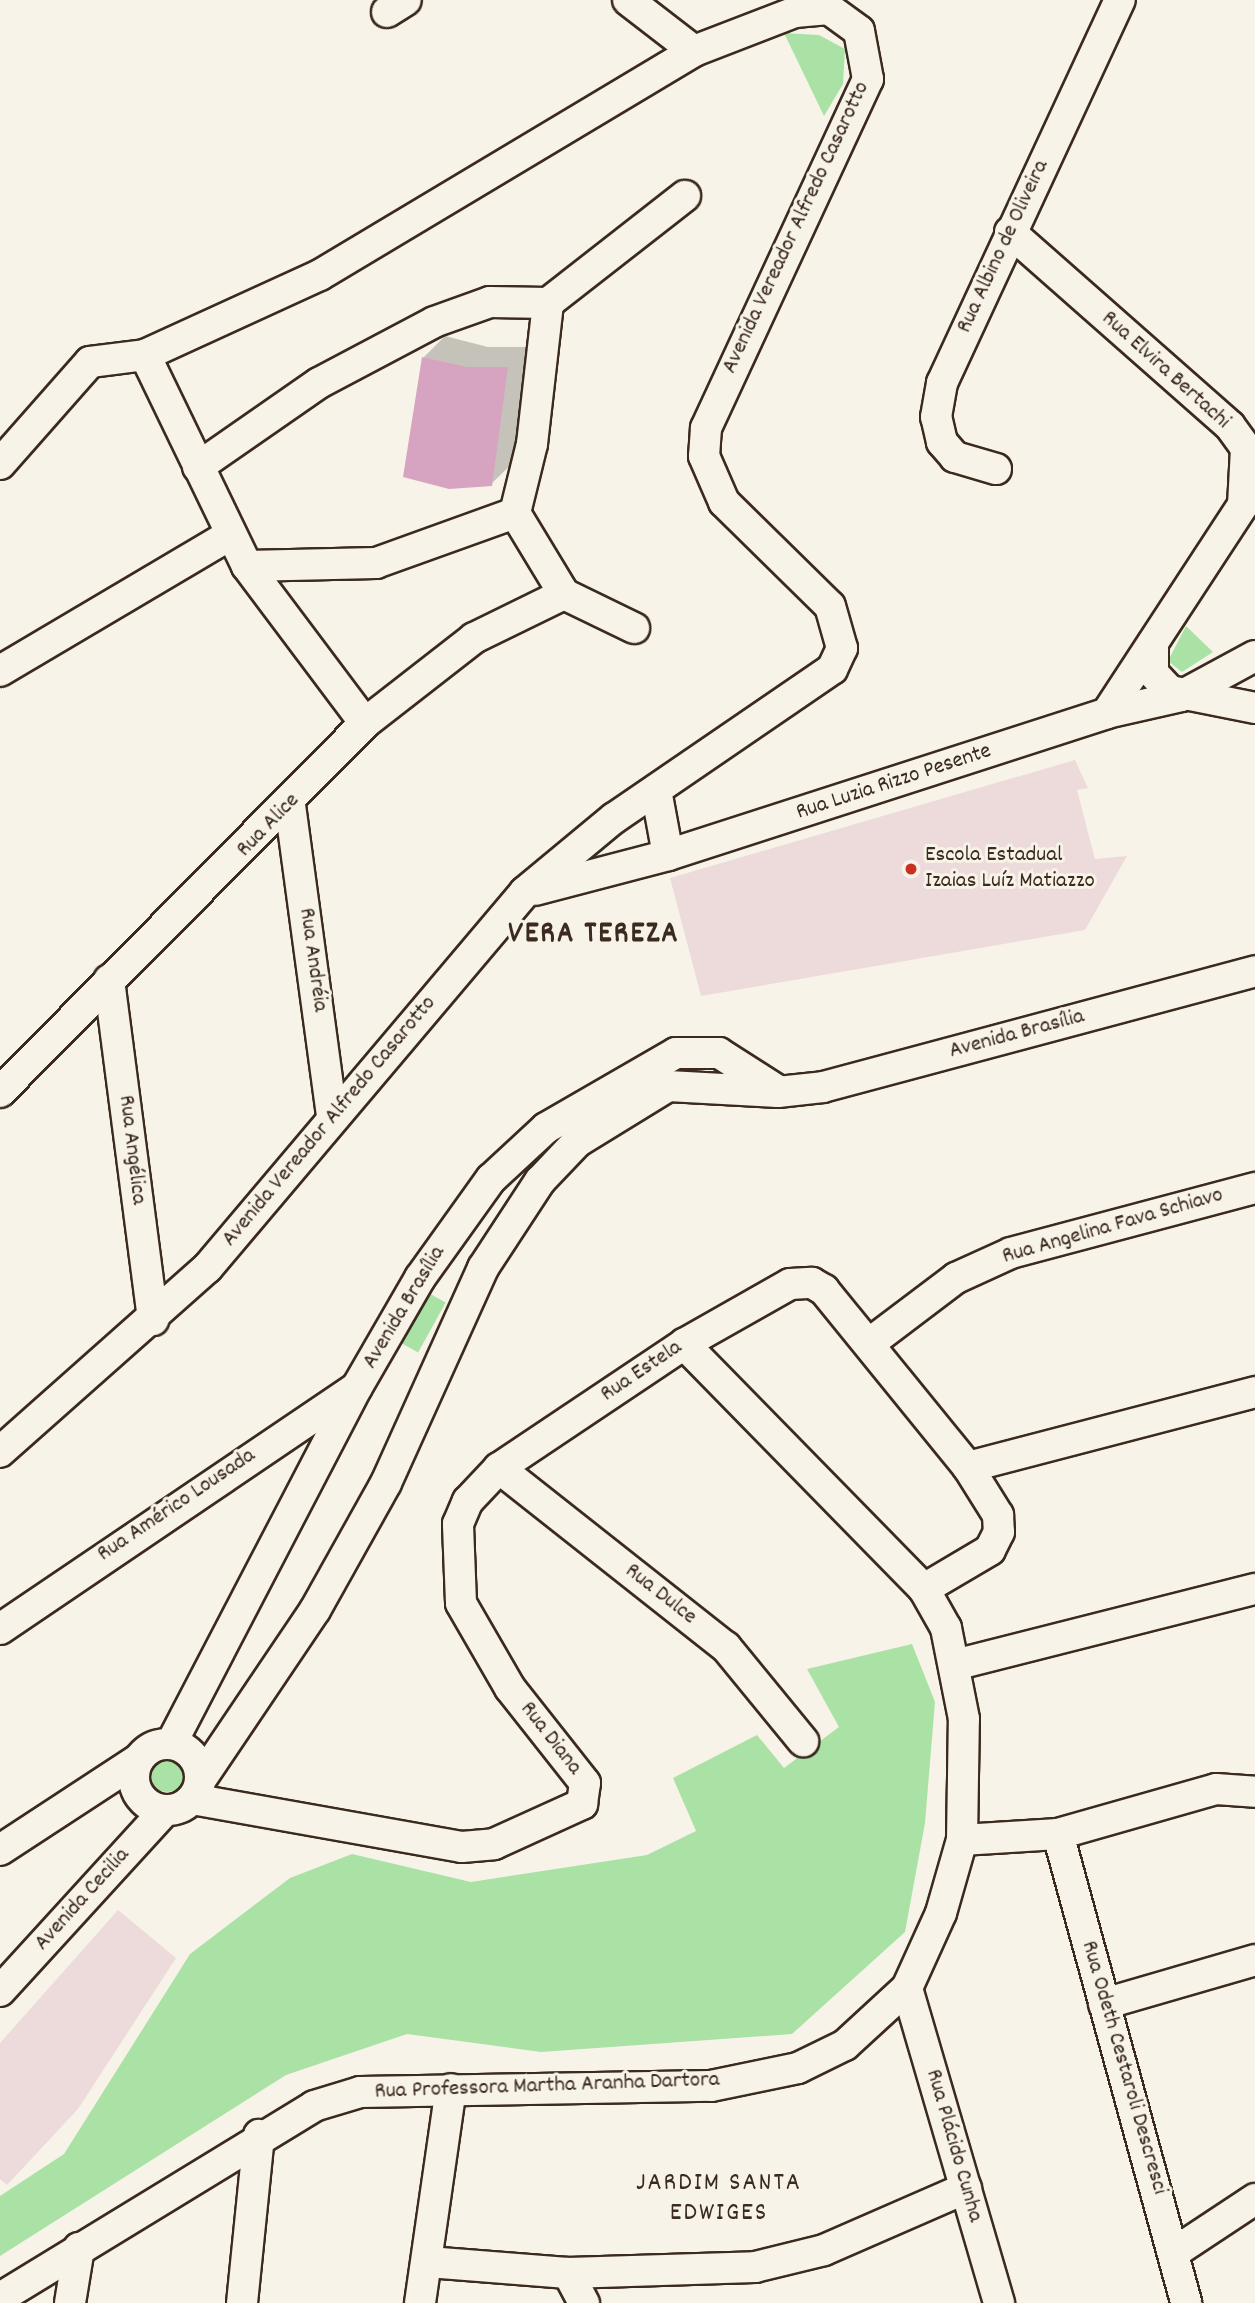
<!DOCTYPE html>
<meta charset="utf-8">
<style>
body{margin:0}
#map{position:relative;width:1255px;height:2303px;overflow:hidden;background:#f7f3e8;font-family:Dekko,sans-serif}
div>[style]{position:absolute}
.built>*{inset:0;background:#eddbdc}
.green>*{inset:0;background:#aae2a6;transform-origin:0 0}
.round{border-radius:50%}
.shadow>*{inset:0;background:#0003}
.building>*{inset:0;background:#d6a4c1}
.roads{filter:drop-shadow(2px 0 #3b2a1e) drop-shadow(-2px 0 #3b2a1e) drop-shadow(0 2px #3b2a1e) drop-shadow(0 -2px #3b2a1e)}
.minor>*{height:30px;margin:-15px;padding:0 15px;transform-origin:15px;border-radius:15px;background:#f7f3e8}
.minor>.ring{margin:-15px;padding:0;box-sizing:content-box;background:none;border:30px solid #f7f3e8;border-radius:50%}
.dots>*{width:19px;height:19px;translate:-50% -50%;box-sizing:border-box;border:4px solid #f7f3e8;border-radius:50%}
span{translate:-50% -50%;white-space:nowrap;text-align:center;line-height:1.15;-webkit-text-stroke:6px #f7f3e8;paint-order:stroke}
.street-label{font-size:23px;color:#3b2a1e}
.poi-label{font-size:23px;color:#3b2a1e}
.left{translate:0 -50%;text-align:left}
.quarter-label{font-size:26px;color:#3b2a1e;letter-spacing:2px}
.district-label{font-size:30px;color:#3b2a1e;font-weight:700;letter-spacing:2px}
</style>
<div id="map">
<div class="built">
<i style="clip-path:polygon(1075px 760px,1088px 788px,1077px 790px,1095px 859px,1127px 856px,1085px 930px,701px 996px,670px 878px)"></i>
<i style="clip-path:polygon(118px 1910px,176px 1958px,78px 2109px,7px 2185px,0 2179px,0 2043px)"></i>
</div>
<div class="green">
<i style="clip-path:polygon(784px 33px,819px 35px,845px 49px,843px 84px,824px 116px)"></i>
<i style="clip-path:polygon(1186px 626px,1213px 652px,1182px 672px,1168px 661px)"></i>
<i style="left:423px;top:1290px;width:26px;height:57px;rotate:29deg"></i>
<i style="clip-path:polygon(912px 1644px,935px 1702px,925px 1823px,905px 1932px,792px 2034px,541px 2052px,407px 2034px,286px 2075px,0 2256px,0 2196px,64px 2154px,190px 1954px,290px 1878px,352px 1854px,471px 1882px,647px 1855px,696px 1831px,673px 1778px,757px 1735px,784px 1768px,839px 1727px,807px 1669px)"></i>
<i class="round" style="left:148px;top:1754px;width:38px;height:38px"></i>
</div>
<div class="shadow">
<i style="clip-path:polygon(445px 336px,488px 347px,528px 347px,513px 463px,491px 484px,424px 357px)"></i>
</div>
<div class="building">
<i style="clip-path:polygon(422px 357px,467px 367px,508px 367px,492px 486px,449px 489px,403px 477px)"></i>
</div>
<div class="roads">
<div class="minor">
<i style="left:628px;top:0;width:83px;rotate:37.7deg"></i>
<i style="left:387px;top:12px;width:22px;rotate:-32deg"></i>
<i style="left:1010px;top:232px;width:293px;rotate:41.4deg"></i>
<i style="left:1230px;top:426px;width:27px;rotate:54deg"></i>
<i style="left:1246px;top:448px;width:57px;rotate:93deg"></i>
<i style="left:1243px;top:505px;width:249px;rotate:123.2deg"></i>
<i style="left:145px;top:355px;width:234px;rotate:64.2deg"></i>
<i style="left:247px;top:566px;width:196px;rotate:53.1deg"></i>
<i style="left:0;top:464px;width:136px;rotate:-48.6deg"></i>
<i style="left:90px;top:362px;width:55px;rotate:-7.3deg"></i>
<i style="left:145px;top:355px;width:192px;rotate:-24.6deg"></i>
<i style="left:320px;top:275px;width:436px;rotate:-30.9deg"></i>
<i style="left:694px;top:51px;width:108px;rotate:-21.1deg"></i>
<i style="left:795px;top:12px;width:34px;rotate:-5deg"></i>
<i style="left:829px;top:9px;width:37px;rotate:36deg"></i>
<i style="left:859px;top:31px;width:49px;rotate:79.4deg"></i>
<i style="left:868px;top:79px;width:385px;rotate:114.9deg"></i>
<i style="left:706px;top:428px;width:28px;rotate:94deg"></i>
<i style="left:704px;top:456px;width:50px;rotate:66.5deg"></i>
<i style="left:724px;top:502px;width:148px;rotate:44.5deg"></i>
<i style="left:830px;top:606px;width:44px;rotate:74.1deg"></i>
<i style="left:842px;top:648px;width:23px;rotate:115deg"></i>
<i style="left:832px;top:669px;width:264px;rotate:145.6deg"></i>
<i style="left:614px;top:818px;width:116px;rotate:140.3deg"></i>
<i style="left:525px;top:892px;width:492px;rotate:130.2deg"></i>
<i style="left:207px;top:1268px;width:277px;rotate:138.4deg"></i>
<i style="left:198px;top:467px;width:147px;rotate:-34.8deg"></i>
<i style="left:319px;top:383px;width:130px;rotate:-27.9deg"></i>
<i style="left:434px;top:322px;width:59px;rotate:-19.7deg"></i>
<i style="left:490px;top:302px;width:58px;rotate:1deg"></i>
<i style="left:996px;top:469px;width:43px;rotate:-163.7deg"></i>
<i style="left:955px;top:457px;width:20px;rotate:-131deg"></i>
<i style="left:942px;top:442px;width:26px;rotate:-103deg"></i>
<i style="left:936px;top:417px;width:35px;rotate:-80deg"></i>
<i style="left:942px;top:383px;width:422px;rotate:-65.1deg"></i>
<i style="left:515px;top:513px;width:95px;rotate:58.8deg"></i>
<i style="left:247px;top:566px;width:129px;rotate:-1.3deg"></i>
<i style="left:376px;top:563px;width:148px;rotate:-19.8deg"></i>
<i style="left:515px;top:513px;width:71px;rotate:-76.2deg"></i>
<i style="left:532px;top:444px;width:142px;rotate:-83.5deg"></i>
<i style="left:548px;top:303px;width:174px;rotate:-38deg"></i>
<i style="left:564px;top:594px;width:78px;rotate:25.9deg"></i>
<i style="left:1153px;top:643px;width:30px;rotate:90deg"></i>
<i style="left:1153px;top:673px;width:25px;rotate:47deg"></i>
<i style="left:1170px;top:691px;width:87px;rotate:11.3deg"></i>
<i style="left:0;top:671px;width:267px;rotate:-30.6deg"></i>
<i style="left:656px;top:790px;width:66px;rotate:79.5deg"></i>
<i style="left:290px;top:805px;width:312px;rotate:82.3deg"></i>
<i style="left:535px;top:890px;width:138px;rotate:-14.7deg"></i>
<i style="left:668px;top:855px;width:461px;rotate:-17.9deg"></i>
<i style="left:1107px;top:713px;width:76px;rotate:-12.9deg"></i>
<i style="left:1181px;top:696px;width:84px;rotate:-28.4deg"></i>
<i style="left:109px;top:980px;width:343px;rotate:82.6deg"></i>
<i style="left:0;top:1092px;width:519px;rotate:-45.31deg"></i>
<i style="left:365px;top:723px;width:138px;rotate:-37.9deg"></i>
<i style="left:474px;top:638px;width:100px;rotate:-26.1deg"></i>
<i style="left:870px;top:1343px;width:108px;rotate:-37.1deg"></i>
<i style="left:956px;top:1278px;width:60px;rotate:-24.4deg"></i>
<i style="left:1011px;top:1253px;width:253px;rotate:-14.9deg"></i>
<i style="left:968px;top:1467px;width:297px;rotate:-14.6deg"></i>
<i style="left:499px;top:1468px;width:289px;rotate:38.3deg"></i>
<i style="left:726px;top:1647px;width:122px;rotate:50.7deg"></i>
<i style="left:0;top:1629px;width:430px;rotate:-34.1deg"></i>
<i style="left:958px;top:1664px;width:306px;rotate:-14.2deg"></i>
<i style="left:171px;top:1744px;width:403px;rotate:-62.5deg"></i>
<i style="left:357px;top:1387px;width:126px;rotate:-60deg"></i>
<i style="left:420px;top:1278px;width:122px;rotate:-54.4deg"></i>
<i style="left:491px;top:1179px;width:75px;rotate:-42.8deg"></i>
<i style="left:546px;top:1128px;width:150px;rotate:-30deg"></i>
<i style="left:676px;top:1053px;width:43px"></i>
<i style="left:719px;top:1053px;width:67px;rotate:32.7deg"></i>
<i class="ring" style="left:134px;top:1744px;width:36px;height:36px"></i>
<i style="left:201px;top:1779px;width:204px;rotate:-56deg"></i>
<i style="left:315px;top:1610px;width:145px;rotate:-60.8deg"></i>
<i style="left:386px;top:1483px;width:236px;rotate:-65.7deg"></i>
<i style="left:483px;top:1268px;width:104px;rotate:-56.8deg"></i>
<i style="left:540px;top:1181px;width:54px;rotate:-46.5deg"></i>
<i style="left:577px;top:1142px;width:107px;rotate:-31.6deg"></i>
<i style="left:668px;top:1086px;width:110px;rotate:3.1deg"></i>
<i style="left:778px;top:1092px;width:45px;rotate:-6.3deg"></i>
<i style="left:823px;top:1087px;width:447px;rotate:-15deg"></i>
<i style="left:192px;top:1799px;width:274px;rotate:10.1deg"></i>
<i style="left:462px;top:1847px;width:32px;rotate:-5deg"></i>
<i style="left:494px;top:1844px;width:97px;rotate:-24.4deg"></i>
<i style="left:582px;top:1804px;width:21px;rotate:-82deg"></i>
<i style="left:585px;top:1783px;width:121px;rotate:-128.3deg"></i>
<i style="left:510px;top:1688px;width:98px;rotate:-120deg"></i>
<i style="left:461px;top:1603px;width:79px;rotate:-92.2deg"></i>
<i style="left:458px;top:1524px;width:25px;rotate:-67deg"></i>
<i style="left:468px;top:1501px;width:45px;rotate:-46.8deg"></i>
<i style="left:499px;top:1468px;width:223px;rotate:-33.8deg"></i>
<i style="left:684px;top:1344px;width:122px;rotate:-29.5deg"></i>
<i style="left:790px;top:1284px;width:22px;rotate:-3deg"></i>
<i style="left:812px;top:1283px;width:14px;rotate:30deg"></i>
<i style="left:824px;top:1290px;width:228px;rotate:50.9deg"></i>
<i style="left:968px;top:1467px;width:57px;rotate:58deg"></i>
<i style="left:998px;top:1515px;width:17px;rotate:87deg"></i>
<i style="left:999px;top:1532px;width:20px;rotate:117deg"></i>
<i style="left:990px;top:1550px;width:77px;rotate:149.4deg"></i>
<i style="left:1058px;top:1834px;width:486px;rotate:74.7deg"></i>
<i style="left:962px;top:1840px;width:96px;rotate:-3.6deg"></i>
<i style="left:1058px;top:1834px;width:164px;rotate:-15.9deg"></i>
<i style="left:1216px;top:1789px;width:39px;rotate:4deg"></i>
<i style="left:0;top:1850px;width:166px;rotate:-33.2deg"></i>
<i style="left:907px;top:1988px;width:328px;rotate:73.7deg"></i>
<i style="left:0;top:1991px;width:245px;rotate:-47.6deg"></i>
<i style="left:1104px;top:2004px;width:157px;rotate:-16.2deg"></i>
<i style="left:1175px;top:2252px;width:96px;rotate:-33.5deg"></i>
<i style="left:428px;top:2262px;width:140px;rotate:4.5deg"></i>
<i style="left:568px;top:2273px;width:187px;rotate:-1.8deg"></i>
<i style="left:755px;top:2267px;width:71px;rotate:-13.8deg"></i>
<i style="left:824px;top:2250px;width:155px;rotate:-23.6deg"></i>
<i style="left:568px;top:2273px;width:34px;rotate:62deg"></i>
<i style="left:0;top:2298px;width:368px;rotate:-31.4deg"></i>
<i style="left:314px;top:2106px;width:48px;rotate:-16.9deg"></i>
<i style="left:360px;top:2092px;width:351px;rotate:-1deg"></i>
<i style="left:711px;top:2086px;width:89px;rotate:-11.7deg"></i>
<i style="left:798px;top:2068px;width:52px;rotate:-26.1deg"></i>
<i style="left:845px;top:2045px;width:84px;rotate:-42.6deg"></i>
<i style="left:907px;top:1988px;width:82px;rotate:-65.6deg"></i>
<i style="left:941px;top:1913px;width:76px;rotate:-74deg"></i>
<i style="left:962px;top:1840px;width:121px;rotate:-89.1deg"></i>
<i style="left:964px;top:1719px;width:93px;rotate:-101.2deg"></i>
<i style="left:946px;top:1628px;width:45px;rotate:-119.4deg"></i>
<i style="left:924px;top:1589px;width:343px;rotate:-134.4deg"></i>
<i style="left:70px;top:2303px;width:56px;rotate:-80.7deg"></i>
<i style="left:242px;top:2303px;width:169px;rotate:-84.2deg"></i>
<i style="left:420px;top:2303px;width:216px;rotate:-81.8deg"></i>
</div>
</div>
<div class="dots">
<i style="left:911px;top:869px;background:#c8321e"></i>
</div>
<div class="street-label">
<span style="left:797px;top:228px;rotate:-65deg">Avenida Vereador Alfredo Casarotto</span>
<span style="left:1004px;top:247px;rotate:-65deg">Rua Albino de Oliveira</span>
<span style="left:1165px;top:371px;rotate:42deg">Rua Elvira Bertachi</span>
<span style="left:894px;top:783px;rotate:-18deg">Rua Luzia Rizzo Pesente</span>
<span style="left:269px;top:826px;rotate:-46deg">Rua Alice</span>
<span style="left:312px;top:960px;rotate:82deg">Rua Andréia</span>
<span style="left:1017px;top:1035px;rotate:-15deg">Avenida Brasília</span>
<span style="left:330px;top:1122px;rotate:-50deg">Avenida Vereador Alfredo Casarotto</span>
<span style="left:131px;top:1150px;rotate:83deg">Rua Angélica</span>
<span style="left:1113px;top:1227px;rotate:-16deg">Rua Angelina Fava Schiavo</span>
<span style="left:405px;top:1308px;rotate:-59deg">Avenida Brasília</span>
<span style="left:642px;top:1372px;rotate:-34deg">Rua Estela</span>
<span style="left:177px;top:1506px;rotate:-34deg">Rua Américo Lousada</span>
<span style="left:660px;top:1595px;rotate:38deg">Rua Dulce</span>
<span style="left:550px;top:1739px;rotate:52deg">Rua Diana</span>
<span style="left:83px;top:1900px;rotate:-48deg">Avenida Cecilia</span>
<span style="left:1123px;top:2068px;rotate:74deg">Rua Odeth Cestaroli Descresci</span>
<span style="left:547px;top:2087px;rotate:-2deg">Rua Professora Martha Aranha Dartora</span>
<span style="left:953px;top:2146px;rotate:74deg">Rua Plácido Cunha</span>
</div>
<div class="poi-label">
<span class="left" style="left:925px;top:869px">Escola Estadual<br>Izaias Luíz Matiazzo</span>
</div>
<div class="quarter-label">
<span style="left:719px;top:2199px">JARDIM SANTA<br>EDWIGES</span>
</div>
<div class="district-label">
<span style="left:594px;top:936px">VERA TEREZA</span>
</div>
</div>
